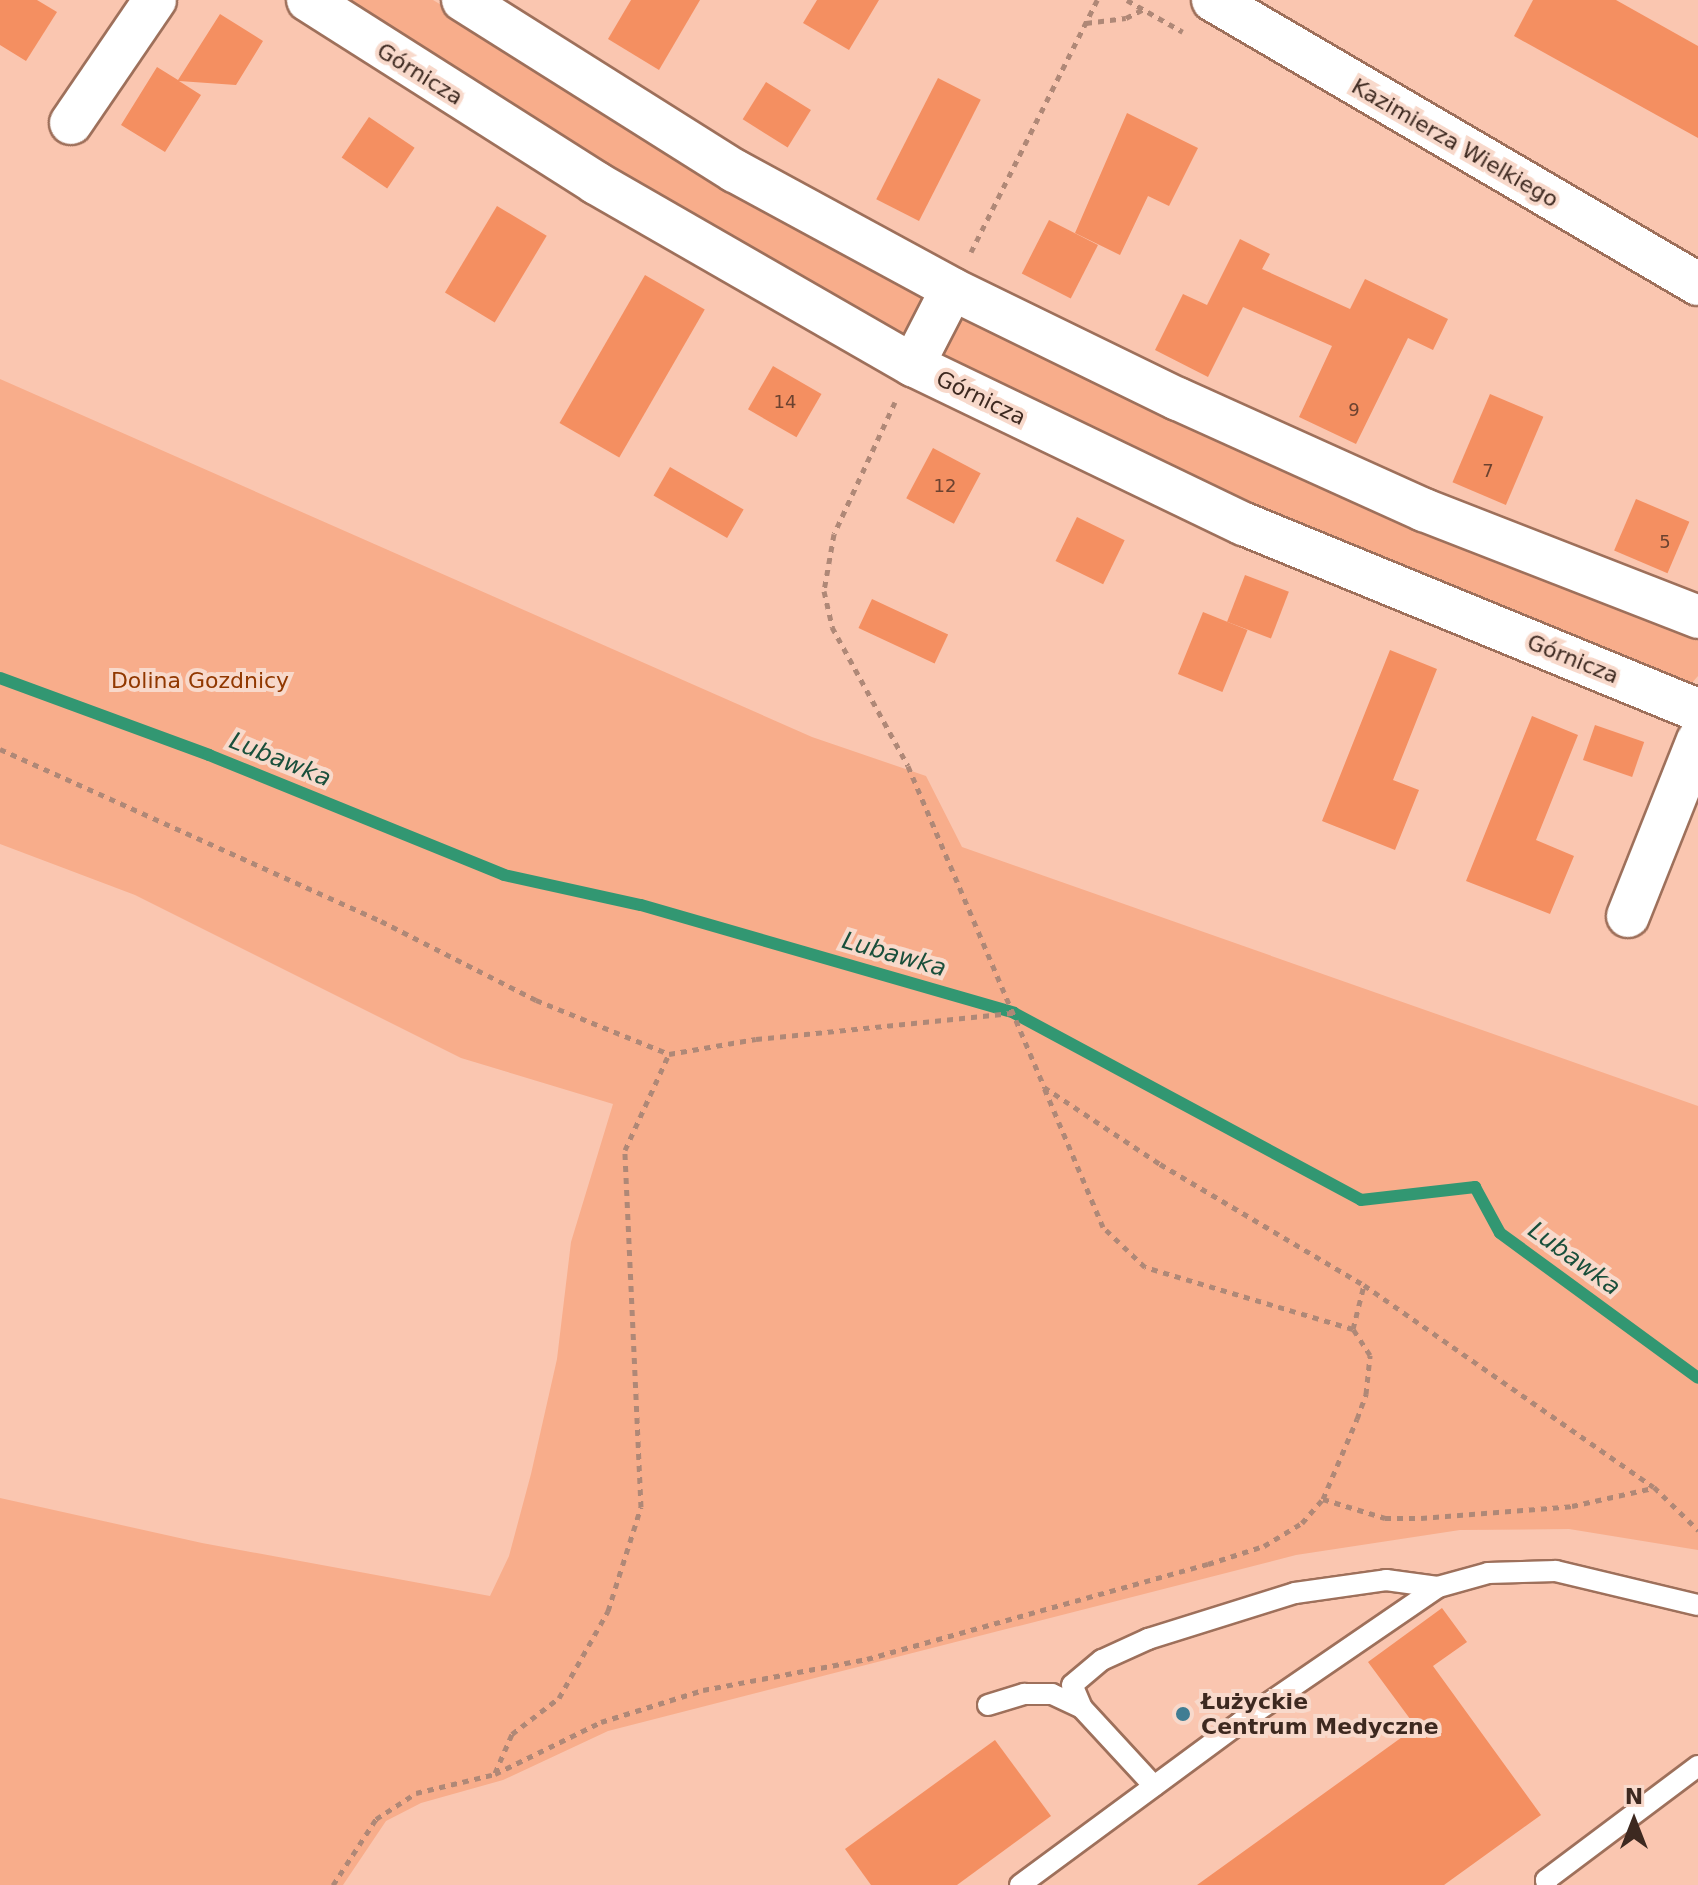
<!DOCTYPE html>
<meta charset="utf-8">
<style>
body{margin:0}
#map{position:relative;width:1698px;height:1885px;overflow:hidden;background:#fac6b0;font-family:"DejaVu Sans",sans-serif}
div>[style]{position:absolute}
.green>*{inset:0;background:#f8ad8b}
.stream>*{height:12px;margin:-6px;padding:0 6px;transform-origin:6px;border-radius:6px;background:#329772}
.building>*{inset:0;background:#f48f61;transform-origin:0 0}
.path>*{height:5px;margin-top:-2.5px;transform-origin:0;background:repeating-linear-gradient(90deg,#af8877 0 6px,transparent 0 12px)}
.roads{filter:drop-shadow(2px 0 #9e705b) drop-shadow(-2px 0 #9e705b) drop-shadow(0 2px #9e705b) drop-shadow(0 -2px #9e705b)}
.lane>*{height:20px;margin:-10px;padding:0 10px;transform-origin:10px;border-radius:10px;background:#fff}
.street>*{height:42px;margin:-21px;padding:0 21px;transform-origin:21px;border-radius:21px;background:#fff}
.dots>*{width:22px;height:22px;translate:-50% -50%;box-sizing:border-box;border:4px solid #f8d9cb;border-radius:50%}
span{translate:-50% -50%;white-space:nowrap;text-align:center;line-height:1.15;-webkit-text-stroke:8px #f8d9cb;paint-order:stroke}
.number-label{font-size:18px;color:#6b4230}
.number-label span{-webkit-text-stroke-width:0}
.street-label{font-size:22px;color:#3d2920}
.park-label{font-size:22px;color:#913800}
.poi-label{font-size:22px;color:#3d2920;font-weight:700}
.left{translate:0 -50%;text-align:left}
.water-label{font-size:24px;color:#194f3b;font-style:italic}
.north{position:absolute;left:1594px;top:1781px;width:80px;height:80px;-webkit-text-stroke:6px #f8d9cb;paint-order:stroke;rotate:0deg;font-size:22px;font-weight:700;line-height:32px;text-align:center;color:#3d2920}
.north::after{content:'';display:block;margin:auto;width:28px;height:36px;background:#3d2920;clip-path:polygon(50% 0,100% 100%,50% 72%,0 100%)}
</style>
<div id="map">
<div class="green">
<i style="clip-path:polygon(335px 0,433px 0,918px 290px,924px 302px,907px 336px,884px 333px)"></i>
<i style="clip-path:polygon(961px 314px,1698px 636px,1698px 676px,1691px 684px,1383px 569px,944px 363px,937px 348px)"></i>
<i style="clip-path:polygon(0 379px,812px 737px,926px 776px,962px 847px,1698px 1106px,1698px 1550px,1569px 1529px,1460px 1530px,1296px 1555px,608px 1731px,503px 1780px,421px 1803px,386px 1821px,343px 1885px,0 1885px,0 1498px,202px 1543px,490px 1596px,509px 1556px,531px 1474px,557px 1359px,571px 1242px,613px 1104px,461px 1058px,135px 895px,0 844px)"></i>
</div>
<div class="stream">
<i style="left:0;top:678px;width:223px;rotate:20.2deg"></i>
<i style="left:209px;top:755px;width:318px;rotate:22.1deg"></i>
<i style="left:504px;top:875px;width:140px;rotate:12.4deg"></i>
<i style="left:641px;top:905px;width:388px;rotate:16.1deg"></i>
<i style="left:1014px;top:1013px;width:394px;rotate:28.3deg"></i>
<i style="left:1361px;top:1200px;width:115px;rotate:-6.5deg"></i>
<i style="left:1475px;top:1187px;width:52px;rotate:61.5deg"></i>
<i style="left:1500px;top:1233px;width:245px;rotate:36.2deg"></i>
</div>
<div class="building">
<i style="clip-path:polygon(0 0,37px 0,57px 12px,26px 61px,0 45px)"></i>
<i style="clip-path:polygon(631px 0,700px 0,659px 70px,608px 39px)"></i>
<i style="clip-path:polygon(817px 0,879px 0,849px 50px,803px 23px)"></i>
<i style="clip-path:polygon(1533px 0,1616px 0,1698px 46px,1698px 138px,1514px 36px)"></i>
<i style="clip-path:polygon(220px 14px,263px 41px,236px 85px,179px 81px,201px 95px,165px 152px,121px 125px,157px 67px,178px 80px)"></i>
<i style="left:938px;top:78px;width:48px;height:136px;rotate:27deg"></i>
<i style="left:766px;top:82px;width:53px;height:44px;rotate:32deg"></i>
<i style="clip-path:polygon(1127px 113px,1198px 148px,1169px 206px,1148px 196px,1120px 255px,1075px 233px)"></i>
<i style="left:369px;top:117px;width:55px;height:49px;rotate:34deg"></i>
<i style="left:497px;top:206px;width:58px;height:101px;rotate:31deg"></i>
<i style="left:1049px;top:220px;width:55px;height:60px;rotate:27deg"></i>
<i style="clip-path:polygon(1240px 239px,1270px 254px,1262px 269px,1350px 309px,1365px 279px,1448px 319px,1433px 350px,1408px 338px,1356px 444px,1299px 417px,1332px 346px,1243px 307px,1208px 377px,1155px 350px,1183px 294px,1207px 305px)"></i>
<i style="left:645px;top:275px;width:69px;height:171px;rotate:30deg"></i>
<i style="left:773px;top:366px;width:56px;height:50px;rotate:30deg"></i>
<i style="left:1490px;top:394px;width:58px;height:96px;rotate:23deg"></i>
<i style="left:933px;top:448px;width:54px;height:57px;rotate:28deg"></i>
<i style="left:670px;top:467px;width:85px;height:33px;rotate:30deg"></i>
<i style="left:1636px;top:499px;width:58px;height:56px;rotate:23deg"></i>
<i style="left:1077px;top:517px;width:53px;height:49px;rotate:26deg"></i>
<i style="left:1245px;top:575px;width:47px;height:50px;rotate:21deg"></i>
<i style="left:872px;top:599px;width:84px;height:32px;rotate:25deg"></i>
<i style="left:1203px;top:612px;width:48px;height:67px;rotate:22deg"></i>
<i style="clip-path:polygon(1390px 650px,1437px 669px,1393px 780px,1419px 790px,1395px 850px,1322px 821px)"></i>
<i style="clip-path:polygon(1532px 716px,1578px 735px,1536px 840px,1574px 856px,1550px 914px,1466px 881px)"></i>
<i style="left:1595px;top:725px;width:52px;height:37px;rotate:19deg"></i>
<i style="clip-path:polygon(1442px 1608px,1467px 1642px,1433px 1666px,1541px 1815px,1444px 1885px,1197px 1885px,1416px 1727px,1368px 1662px)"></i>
<i style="clip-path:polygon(995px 1740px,1051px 1816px,957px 1885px,871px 1885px,845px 1849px)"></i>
</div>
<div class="path">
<i style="left:1127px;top:0;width:64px;rotate:29.7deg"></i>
<i style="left:1086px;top:23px;width:40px;rotate:-7.1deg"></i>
<i style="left:1126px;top:18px;width:20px;rotate:-27deg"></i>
<i style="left:971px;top:252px;width:282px;rotate:-63.4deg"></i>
<i style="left:895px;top:402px;width:145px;rotate:114.8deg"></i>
<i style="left:834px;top:534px;width:58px;rotate:100deg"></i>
<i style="left:824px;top:591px;width:37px;rotate:77deg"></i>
<i style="left:832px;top:627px;width:158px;rotate:61.3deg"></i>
<i style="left:908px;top:766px;width:349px;rotate:67deg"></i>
<i style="left:1044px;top:1087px;width:139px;rotate:33.6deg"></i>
<i style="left:1160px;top:1164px;width:237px;rotate:30.7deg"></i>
<i style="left:1364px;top:1285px;width:353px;rotate:34.9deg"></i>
<i style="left:1654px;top:1487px;width:62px;rotate:44.3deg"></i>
<i style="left:0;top:749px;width:418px;rotate:24.3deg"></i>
<i style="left:381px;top:921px;width:174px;rotate:27deg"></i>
<i style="left:536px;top:1000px;width:144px;rotate:22.1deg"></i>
<i style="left:1353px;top:1329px;width:45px;rotate:-76deg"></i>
<i style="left:1323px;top:1499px;width:65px;rotate:17deg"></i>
<i style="left:1385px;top:1518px;width:36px"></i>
<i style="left:1421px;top:1518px;width:151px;rotate:-4.5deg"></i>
<i style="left:1572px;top:1506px;width:83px;rotate:-12.5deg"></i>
<i style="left:495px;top:1773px;width:43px;rotate:-66.4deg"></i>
<i style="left:512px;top:1734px;width:59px;rotate:-37.5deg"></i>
<i style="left:559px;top:1698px;width:100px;rotate:-60.6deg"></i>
<i style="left:608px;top:1611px;width:109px;rotate:-72.4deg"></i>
<i style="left:641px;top:1507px;width:357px;rotate:-92.6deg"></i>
<i style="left:625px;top:1150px;width:106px;rotate:-65.4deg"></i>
<i style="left:669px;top:1054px;width:88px;rotate:-9.8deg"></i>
<i style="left:756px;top:1039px;width:259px;rotate:-5.8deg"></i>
<i style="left:333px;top:1885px;width:79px;rotate:-56.9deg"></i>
<i style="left:376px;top:1819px;width:48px;rotate:-33deg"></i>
<i style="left:416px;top:1793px;width:81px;rotate:-13.5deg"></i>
<i style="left:495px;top:1774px;width:118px;rotate:-26.1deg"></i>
<i style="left:601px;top:1722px;width:107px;rotate:-17.4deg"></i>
<i style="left:703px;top:1690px;width:167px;rotate:-10.7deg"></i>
<i style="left:867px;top:1659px;width:354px;rotate:-15.6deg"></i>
<i style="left:1208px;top:1564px;width:59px;rotate:-17.8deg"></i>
<i style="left:1264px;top:1546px;width:44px;rotate:-31.2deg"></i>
<i style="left:1302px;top:1523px;width:32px;rotate:-49deg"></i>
<i style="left:1323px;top:1499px;width:87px;rotate:-67deg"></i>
<i style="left:1357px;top:1419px;width:27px;rotate:-70deg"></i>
<i style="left:1366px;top:1394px;width:39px;rotate:-84deg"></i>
<i style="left:1370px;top:1355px;width:31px;rotate:-123deg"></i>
<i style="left:1353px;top:1329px;width:217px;rotate:-163.4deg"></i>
<i style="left:1145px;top:1267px;width:58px;rotate:-136.4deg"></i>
<i style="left:1103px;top:1227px;width:152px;rotate:-112.9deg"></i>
</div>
<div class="roads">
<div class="lane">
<i style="left:988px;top:1705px;width:38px;rotate:-17deg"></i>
<i style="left:1024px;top:1694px;width:28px"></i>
<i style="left:1052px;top:1694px;width:33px;rotate:25deg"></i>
<i style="left:1154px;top:1786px;width:106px;rotate:-132.7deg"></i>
<i style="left:1082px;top:1708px;width:25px;rotate:-113deg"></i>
<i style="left:1072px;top:1685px;width:39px;rotate:-40deg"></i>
<i style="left:1102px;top:1660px;width:51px;rotate:-24.5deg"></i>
<i style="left:1148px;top:1639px;width:154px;rotate:-17.4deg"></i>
<i style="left:1295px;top:1593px;width:92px;rotate:-8.1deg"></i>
<i style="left:1386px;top:1580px;width:52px;rotate:7.7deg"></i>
<i style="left:1020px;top:1885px;width:275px;rotate:-36.4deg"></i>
<i style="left:1241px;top:1722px;width:239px;rotate:-34.4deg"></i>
<i style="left:1438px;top:1587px;width:52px;rotate:-15.6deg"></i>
<i style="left:1488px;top:1573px;width:68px;rotate:-1.7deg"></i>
<i style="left:1556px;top:1571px;width:146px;rotate:13.5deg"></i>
<i style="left:1547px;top:1885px;width:5px;rotate:-101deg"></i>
<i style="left:1546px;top:1880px;width:190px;rotate:-36.9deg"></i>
</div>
<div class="street">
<i style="left:308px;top:0;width:341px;rotate:32.4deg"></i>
<i style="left:596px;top:183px;width:366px;rotate:29.9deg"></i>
<i style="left:913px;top:365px;width:367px;rotate:25.7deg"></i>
<i style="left:1244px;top:524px;width:491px;rotate:22.3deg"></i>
<i style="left:463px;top:0;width:321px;rotate:32.2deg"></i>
<i style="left:735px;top:171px;width:247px;rotate:28.5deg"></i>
<i style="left:952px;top:289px;width:251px;rotate:26deg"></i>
<i style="left:1178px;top:399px;width:270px;rotate:24.3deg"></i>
<i style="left:1424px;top:510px;width:294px;rotate:21.3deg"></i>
<i style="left:1213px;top:0;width:562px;rotate:30.35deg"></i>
<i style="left:71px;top:123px;width:149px;rotate:-55.7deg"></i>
<i style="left:913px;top:365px;width:85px;rotate:-62.8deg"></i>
<i style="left:1628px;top:916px;width:189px;rotate:-68.3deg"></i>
</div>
</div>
<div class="dots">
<i style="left:1183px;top:1714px;background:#407d93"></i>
</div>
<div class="number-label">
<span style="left:785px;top:402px">14</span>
<span style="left:1354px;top:410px">9</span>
<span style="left:1488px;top:471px">7</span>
<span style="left:945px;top:486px">12</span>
<span style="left:1665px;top:542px">5</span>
</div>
<div class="street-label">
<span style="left:420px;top:74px;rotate:32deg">Górnicza</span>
<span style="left:1455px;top:143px;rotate:30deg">Kazimierza Wielkiego</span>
<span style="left:981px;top:398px;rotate:26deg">Górnicza</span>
<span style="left:1573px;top:659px;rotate:22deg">Górnicza</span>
</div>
<div class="park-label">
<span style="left:200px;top:681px">Dolina Gozdnicy</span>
</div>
<div class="poi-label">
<span class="left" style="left:1201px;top:1714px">Łużyckie<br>Centrum Medyczne</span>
</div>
<div class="water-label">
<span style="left:280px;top:760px;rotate:22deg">Lubawka</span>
<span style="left:894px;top:955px;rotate:16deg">Lubawka</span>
<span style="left:1574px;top:1259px;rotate:36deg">Lubawka</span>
</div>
<div class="north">N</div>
</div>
